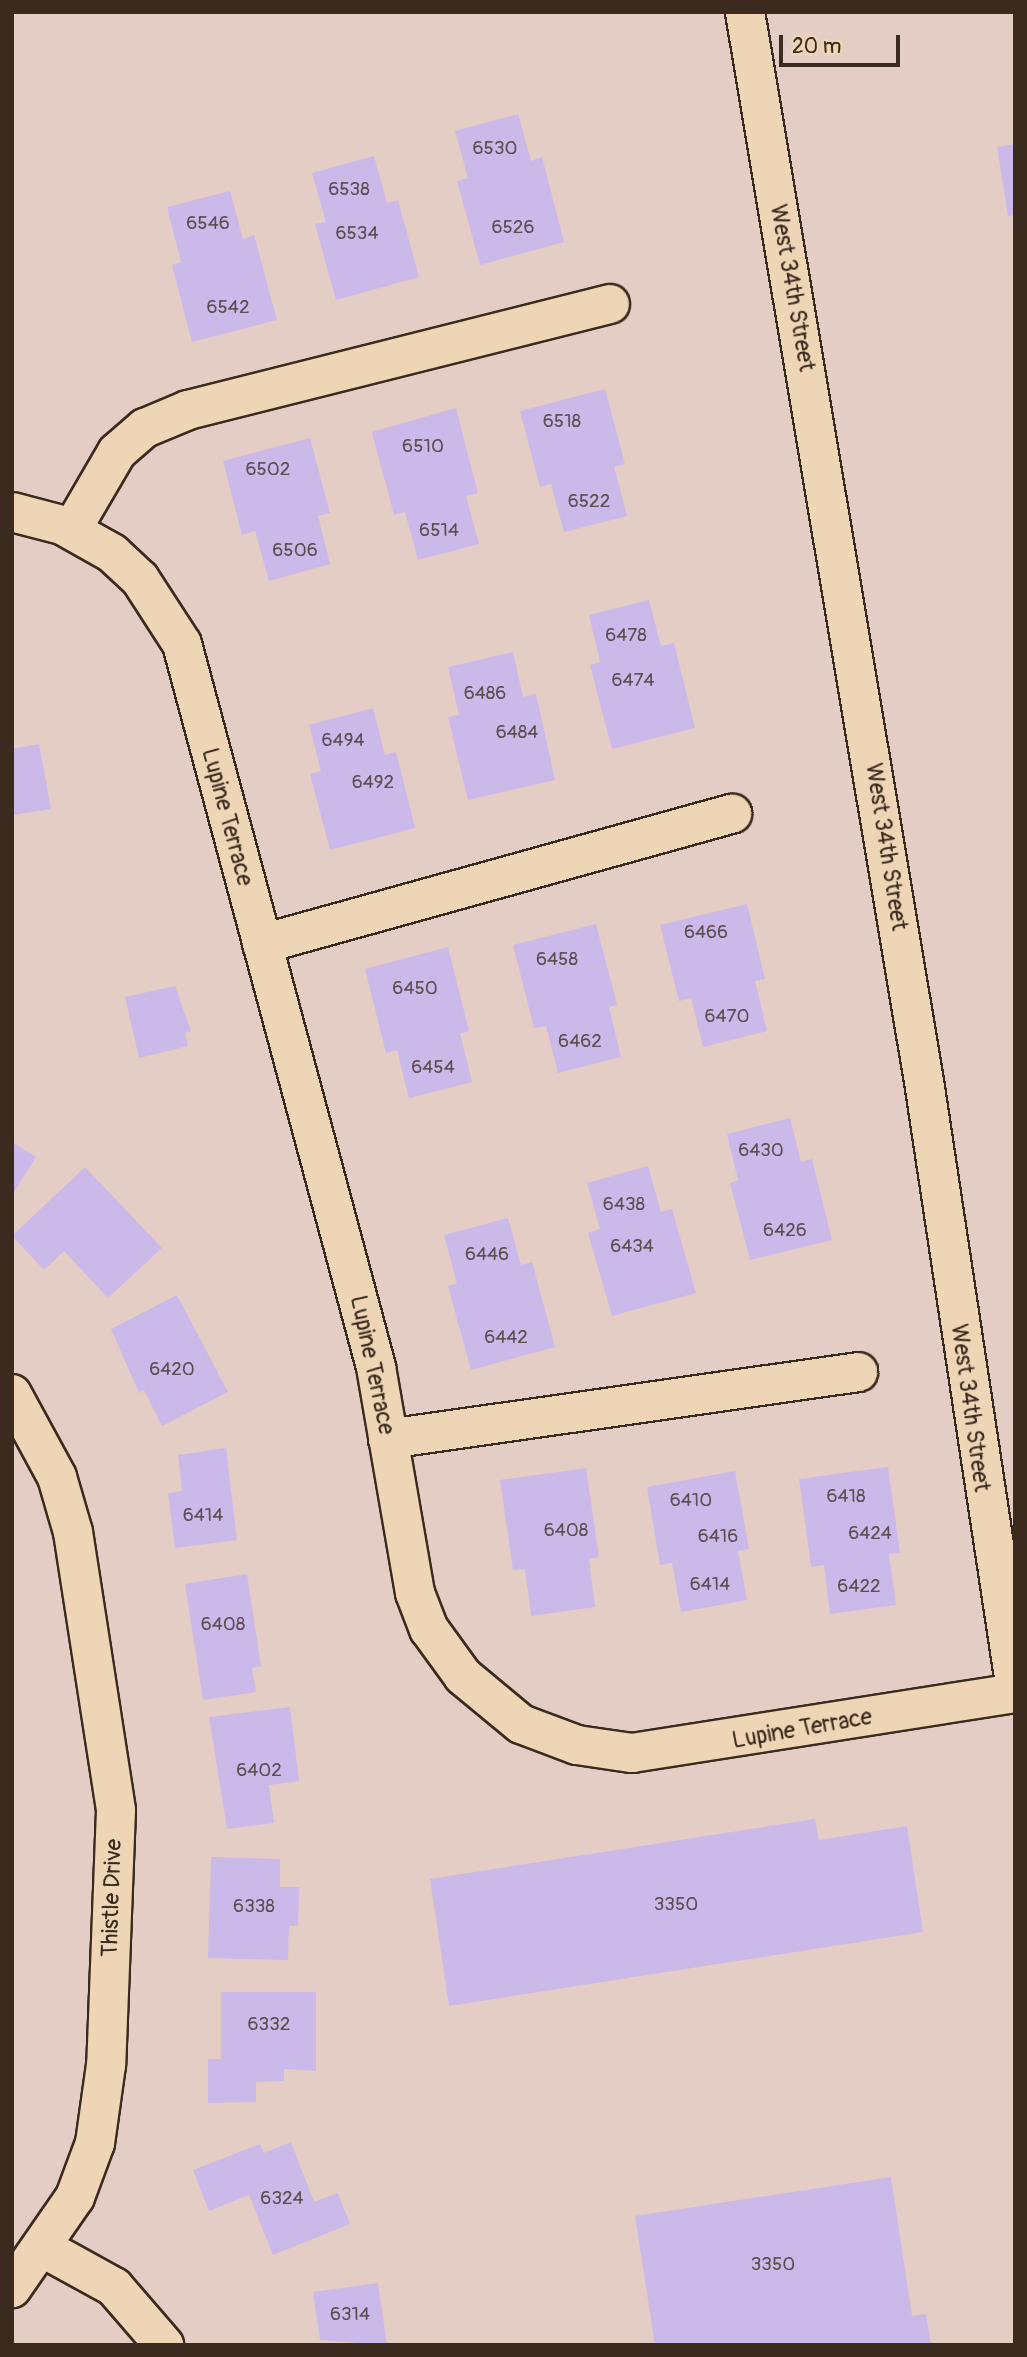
<!DOCTYPE html>
<style>
body{margin:0}
#map{position:relative;width:1027px;height:2357px;overflow:hidden;background:#e4cdc5;font-family:Pangolin,sans-serif}
div>[style]{position:absolute}
.building>*{inset:0;background:#cbb9ea}
.roads{filter:drop-shadow(2px 0 #3b2a1e) drop-shadow(-2px 0 #3b2a1e) drop-shadow(0 2px #3b2a1e) drop-shadow(0 -2px #3b2a1e)}
.minor>*{height:38px;margin:-19px;padding:0 19px;transform-origin:19px;border-radius:19px;background:#eed5b5}
.tertiary>*{height:38px;margin:-19px;padding:0 19px;transform-origin:19px;border-radius:19px;background:#eed5b5}
span{translate:-50% -50%;white-space:nowrap;text-align:center;line-height:1.15;-webkit-text-stroke:7px #eed5b5;paint-order:stroke}
.number-label{font-size:19px;color:#5f4e51}
.number-label span{-webkit-text-stroke-width:0}
.street-label{font-size:23px;color:#3b2a1e}
.frame{position:absolute;inset:0;border:14px solid #3b2a1e;pointer-events:none}
.scale{position:absolute;left:779px;top:35px;width:121px;height:32px;box-sizing:border-box;border:4px solid #3b2a1e;border-top:0;padding-left:9px;font-size:21px;line-height:24px;white-space:nowrap;color:#3b2a1e;-webkit-text-stroke:5px #eed5b5;paint-order:stroke}
</style>
<div id="map">
<div class="building">
<i style="clip-path:polygon(518px 114px,531px 161px,542px 157px,564px 242px,480px 265px,457px 181px,468px 178px,455px 131px)"></i>
<i style="clip-path:polygon(1015px 144px,1015px 215px,1008px 216px,997px 147px)"></i>
<i style="clip-path:polygon(374px 156px,387px 203px,398px 200px,419px 277px,336px 300px,315px 224px,326px 222px,312px 173px)"></i>
<i style="clip-path:polygon(230px 191px,243px 239px,254px 235px,277px 320px,192px 342px,172px 265px,181px 262px,167px 207px)"></i>
<i style="clip-path:polygon(605px 389px,625px 464px,614px 467px,627px 516px,564px 532px,551px 484px,540px 487px,520px 411px)"></i>
<i style="clip-path:polygon(456px 408px,478px 493px,466px 496px,479px 544px,418px 560px,405px 512px,394px 515px,372px 432px)"></i>
<i style="clip-path:polygon(310px 438px,330px 513px,318px 516px,330px 564px,269px 581px,255px 531px,242px 535px,223px 461px)"></i>
<i style="clip-path:polygon(649px 600px,661px 646px,674px 643px,695px 728px,612px 749px,590px 665px,600px 662px,589px 615px)"></i>
<i style="clip-path:polygon(513px 652px,523px 697px,536px 694px,555px 780px,468px 800px,448px 717px,459px 715px,448px 667px)"></i>
<i style="clip-path:polygon(373px 708px,385px 755px,396px 752px,415px 828px,330px 850px,310px 774px,321px 771px,309px 725px)"></i>
<i style="clip-path:polygon(39px 744px,51px 809px,12px 815px,12px 749px)"></i>
<i style="clip-path:polygon(747px 904px,765px 979px,755px 981px,767px 1031px,703px 1047px,691px 998px,679px 1001px,660px 925px)"></i>
<i style="clip-path:polygon(596px 924px,617px 1005px,609px 1007px,621px 1057px,558px 1073px,546px 1026px,534px 1028px,513px 945px)"></i>
<i style="clip-path:polygon(448px 947px,469px 1031px,460px 1034px,472px 1082px,409px 1098px,397px 1050px,386px 1053px,365px 969px)"></i>
<i style="clip-path:polygon(175px 986px,191px 1031px,185px 1033px,188px 1046px,139px 1058px,125px 997px)"></i>
<i style="clip-path:polygon(790px 1118px,801px 1162px,812px 1159px,832px 1240px,750px 1260px,730px 1183px,738px 1180px,727px 1134px)"></i>
<i style="clip-path:polygon(12px 1142px,36px 1157px,12px 1195px)"></i>
<i style="clip-path:polygon(648px 1166px,661px 1212px,672px 1209px,696px 1293px,612px 1316px,588px 1233px,600px 1229px,587px 1183px)"></i>
<i style="clip-path:polygon(85px 1167px,162px 1248px,108px 1298px,64px 1251px,44px 1270px,12px 1236px)"></i>
<i style="clip-path:polygon(508px 1218px,521px 1265px,532px 1262px,555px 1347px,471px 1370px,448px 1286px,457px 1283px,444px 1235px)"></i>
<i style="clip-path:polygon(177px 1295px,228px 1392px,162px 1426px,144px 1390px,139px 1393px,111px 1329px)"></i>
<i style="clip-path:polygon(226px 1448px,237px 1540px,175px 1548px,168px 1493px,182px 1491px,178px 1455px)"></i>
<i style="clip-path:polygon(888px 1467px,900px 1553px,889px 1554px,896px 1605px,830px 1614px,824px 1565px,811px 1567px,799px 1479px)"></i>
<i style="clip-path:polygon(586px 1468px,599px 1557px,589px 1559px,595px 1607px,531px 1616px,525px 1569px,513px 1570px,500px 1480px)"></i>
<i style="clip-path:polygon(735px 1471px,749px 1549px,738px 1551px,747px 1600px,681px 1612px,672px 1563px,660px 1565px,647px 1487px)"></i>
<i style="clip-path:polygon(247px 1574px,261px 1666px,252px 1668px,256px 1692px,203px 1700px,185px 1584px)"></i>
<i style="clip-path:polygon(290px 1707px,299px 1781px,269px 1785px,274px 1823px,227px 1829px,209px 1717px)"></i>
<i style="clip-path:polygon(815px 1819px,819px 1840px,907px 1826px,923px 1932px,449px 2006px,430px 1879px)"></i>
<i style="clip-path:polygon(211px 1857px,280px 1859px,280px 1887px,299px 1887px,298px 1926px,289px 1926px,288px 1960px,208px 1958px)"></i>
<i style="clip-path:polygon(221px 1992px,316px 1992px,316px 2071px,284px 2069px,284px 2081px,256px 2082px,256px 2102px,208px 2103px,208px 2059px,221px 2059px)"></i>
<i style="clip-path:polygon(291px 2142px,314px 2202px,338px 2193px,350px 2224px,273px 2255px,249px 2195px,209px 2211px,193px 2170px,260px 2144px,264px 2153px)"></i>
<i style="clip-path:polygon(891px 2177px,912px 2316px,926px 2314px,931px 2345px,655px 2345px,635px 2216px)"></i>
<i style="clip-path:polygon(378px 2283px,387px 2345px,320px 2340px,313px 2292px)"></i>
</div>
<div class="roads">
<div class="minor">
<i style="left:12px;top:512px;width:52px;rotate:14.6deg"></i>
<i style="left:62px;top:525px;width:57px;rotate:29.2deg"></i>
<i style="left:112px;top:553px;width:38px;rotate:43deg"></i>
<i style="left:140px;top:579px;width:77px;rotate:57.1deg"></i>
<i style="left:182px;top:644px;width:749px;rotate:74.98deg"></i>
<i style="left:376px;top:1367px;width:229px;rotate:80.2deg"></i>
<i style="left:415px;top:1593px;width:39px;rotate:69deg"></i>
<i style="left:429px;top:1629px;width:58px;rotate:54.1deg"></i>
<i style="left:463px;top:1676px;width:75px;rotate:39.6deg"></i>
<i style="left:521px;top:1724px;width:60px;rotate:20.6deg"></i>
<i style="left:577px;top:1745px;width:56px;rotate:8.3deg"></i>
<i style="left:632px;top:1753px;width:388px;rotate:-8.9deg"></i>
<i style="left:72px;top:529px;width:89px;rotate:-59.7deg"></i>
<i style="left:117px;top:452px;width:37px;rotate:-41deg"></i>
<i style="left:145px;top:428px;width:47px;rotate:-22.7deg"></i>
<i style="left:188px;top:410px;width:435px;rotate:-14.1deg"></i>
<i style="left:262px;top:944px;width:488px;rotate:-15.5deg"></i>
<i style="left:12px;top:1394px;width:94px;rotate:61.5deg"></i>
<i style="left:57px;top:1477px;width:57px;rotate:73.8deg"></i>
<i style="left:73px;top:1532px;width:281px;rotate:81.2deg"></i>
<i style="left:116px;top:1810px;width:255px;rotate:92.2deg"></i>
<i style="left:106px;top:2065px;width:79px;rotate:98deg"></i>
<i style="left:95px;top:2143px;width:58px;rotate:110.3deg"></i>
<i style="left:75px;top:2197px;width:111px;rotate:124.7deg"></i>
<i style="left:388px;top:1439px;width:475px;rotate:-8.1deg"></i>
<i style="left:45px;top:2249px;width:79px;rotate:28.8deg"></i>
<i style="left:114px;top:2287px;width:77px;rotate:49.2deg"></i>
</div>
<div class="tertiary">
<i style="left:745px;top:12px;width:1091px;rotate:80.5deg"></i>
<i style="left:925px;top:1088px;width:603px;rotate:81.41deg"></i>
</div>
</div>
<div class="number-label">
<span style="left:495px;top:149px">6530</span>
<span style="left:349px;top:190px">6538</span>
<span style="left:208px;top:224px">6546</span>
<span style="left:513px;top:228px">6526</span>
<span style="left:357px;top:234px">6534</span>
<span style="left:228px;top:308px">6542</span>
<span style="left:562px;top:422px">6518</span>
<span style="left:423px;top:447px">6510</span>
<span style="left:268px;top:470px">6502</span>
<span style="left:589px;top:502px">6522</span>
<span style="left:439px;top:531px">6514</span>
<span style="left:295px;top:551px">6506</span>
<span style="left:626px;top:636px">6478</span>
<span style="left:633px;top:681px">6474</span>
<span style="left:485px;top:694px">6486</span>
<span style="left:517px;top:733px">6484</span>
<span style="left:343px;top:741px">6494</span>
<span style="left:373px;top:783px">6492</span>
<span style="left:706px;top:933px">6466</span>
<span style="left:557px;top:960px">6458</span>
<span style="left:415px;top:989px">6450</span>
<span style="left:727px;top:1017px">6470</span>
<span style="left:580px;top:1042px">6462</span>
<span style="left:433px;top:1068px">6454</span>
<span style="left:761px;top:1151px">6430</span>
<span style="left:624px;top:1205px">6438</span>
<span style="left:785px;top:1231px">6426</span>
<span style="left:632px;top:1247px">6434</span>
<span style="left:487px;top:1255px">6446</span>
<span style="left:506px;top:1338px">6442</span>
<span style="left:172px;top:1370px">6420</span>
<span style="left:846px;top:1497px">6418</span>
<span style="left:691px;top:1501px">6410</span>
<span style="left:203px;top:1516px">6414</span>
<span style="left:566px;top:1531px">6408</span>
<span style="left:870px;top:1534px">6424</span>
<span style="left:718px;top:1537px">6416</span>
<span style="left:710px;top:1585px">6414</span>
<span style="left:859px;top:1587px">6422</span>
<span style="left:223px;top:1625px">6408</span>
<span style="left:259px;top:1771px">6402</span>
<span style="left:676px;top:1905px">3350</span>
<span style="left:254px;top:1907px">6338</span>
<span style="left:269px;top:2025px">6332</span>
<span style="left:282px;top:2199px">6324</span>
<span style="left:773px;top:2265px">3350</span>
<span style="left:350px;top:2315px">6314</span>
</div>
<div class="street-label">
<span style="left:792px;top:288px;rotate:80deg">West 34th Street</span>
<span style="left:227px;top:817px;rotate:75deg">Lupine Terrace</span>
<span style="left:886px;top:847px;rotate:81deg">West 34th Street</span>
<span style="left:372px;top:1365px;rotate:78deg">Lupine Terrace</span>
<span style="left:970px;top:1408px;rotate:82deg">West 34th Street</span>
<span style="left:802px;top:1729px;rotate:-10deg">Lupine Terrace</span>
<span style="left:112px;top:1898px;rotate:-88deg">Thistle Drive</span>
</div>
<div class="frame"></div>
<div class="scale">20 m</div>
</div>
